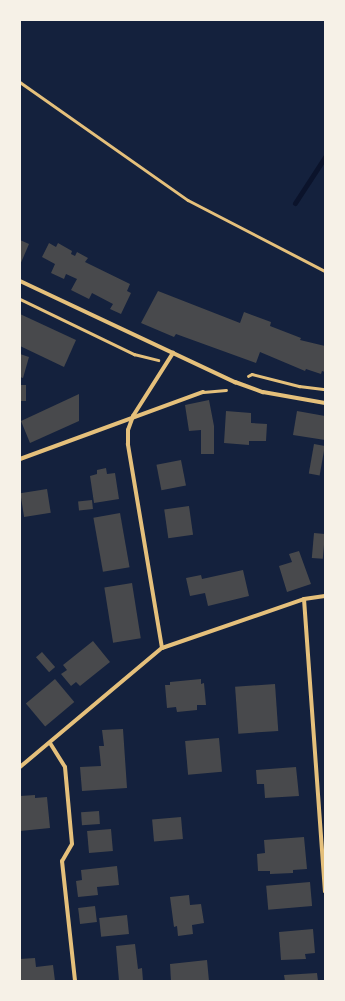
<!DOCTYPE html>
<style>
body{margin:0}
#map{position:relative;width:345px;height:1001px;overflow:hidden;background:#14213d;font-family:"Titillium Web",sans-serif}
div>[style]{position:absolute}
.stream>*{height:5px;margin:-2.5px;padding:0 2.5px;transform-origin:2.5px;border-radius:2.5px;background:#0b132b}
.building>*{inset:0;background:#48494c;transform-origin:0 0}
.path>*{height:2.5px;margin:-1.25px;padding:0 1.25px;transform-origin:1.25px;border-radius:1.25px;background:#e5c07b}
.service>*{height:3px;margin:-1.5px;padding:0 1.5px;transform-origin:1.5px;border-radius:1.5px;background:#e5c07b}
.minor>*{height:4px;margin:-2px;padding:0 2px;transform-origin:2px;border-radius:2px;background:#e5c07b}
span{translate:-50% -50%;white-space:nowrap;text-align:center;line-height:1.15;-webkit-text-stroke:3.5px #f6f1e7;paint-order:stroke}
.frame{position:absolute;inset:0;border:21px solid #f6f1e7;pointer-events:none}
</style>
<div id="map">
<div class="stream">
<i style="left:295px;top:203px;width:55px;rotate:-56.9deg"></i>
</div>
<div class="building">
<i style="clip-path:polygon(20px 240px,29px 244px,20px 265px)"></i>
<i style="clip-path:polygon(49px 243px,56px 247px,58px 243px,72px 251px,71px 254px,75px 256px,77px 252px,88px 258px,85px 262px,130px 284px,127px 291px,131px 293px,121px 314px,110px 309px,113px 304px,92px 293px,89px 299px,71px 290px,77px 279px,66px 274px,64px 279px,51px 273px,55px 264px,42px 257px)"></i>
<i style="clip-path:polygon(158px 291px,240px 323px,244px 312px,271px 322px,270px 326px,301px 338px,300px 340px,325px 346px,325px 372px,322px 371px,321px 374px,306px 369px,305px 371px,260px 352px,256px 363px,176px 334px,174px 337px,141px 323px)"></i>
<i style="clip-path:polygon(20px 314px,76px 340px,64px 367px,20px 346px)"></i>
<i style="clip-path:polygon(20px 354px,29px 357px,23px 378px,20px 377px)"></i>
<i style="left:20px;top:385px;width:6px;height:16px"></i>
<i style="clip-path:polygon(79px 394px,79px 421px,30px 443px,21px 421px)"></i>
<i style="clip-path:polygon(209px 400px,214px 426px,214px 454px,201px 454px,201px 430px,189px 431px,185px 405px)"></i>
<i style="clip-path:polygon(226px 411px,251px 413px,251px 423px,267px 424px,266px 441px,249px 441px,249px 445px,224px 443px)"></i>
<i style="clip-path:polygon(297px 411px,325px 416px,325px 440px,293px 435px)"></i>
<i style="left:314px;top:444px;width:11px;height:30px;rotate:10deg"></i>
<i style="left:181px;top:460px;width:26px;height:25px;rotate:79deg"></i>
<i style="clip-path:polygon(106px 468px,107px 474px,115px 473px,119px 499px,94px 503px,90px 476px,97px 474px,97px 470px)"></i>
<i style="left:47px;top:489px;width:24px;height:27px;rotate:81deg"></i>
<i style="left:92px;top:500px;width:9px;height:14px;rotate:84deg"></i>
<i style="left:189px;top:506px;width:29px;height:25px;rotate:82deg"></i>
<i style="left:120px;top:513px;width:55px;height:27px;rotate:80deg"></i>
<i style="left:314px;top:533px;width:11px;height:25px;rotate:5deg"></i>
<i style="clip-path:polygon(299px 551px,311px 584px,287px 592px,279px 566px,292px 562px,289px 554px)"></i>
<i style="clip-path:polygon(243px 570px,249px 596px,208px 606px,205px 593px,190px 596px,186px 578px,201px 575px,202px 579px)"></i>
<i style="left:132px;top:583px;width:56px;height:28px;rotate:81deg"></i>
<i style="clip-path:polygon(93px 641px,110px 662px,80px 686px,76px 682px,71px 686px,61px 674px,67px 670px,63px 665px)"></i>
<i style="left:42px;top:652px;width:20px;height:8px;rotate:49deg"></i>
<i style="left:55px;top:679px;width:30px;height:38px;rotate:50deg"></i>
<i style="clip-path:polygon(201px 679px,201px 684px,204px 683px,206px 705px,197px 705px,197px 710px,177px 712px,176px 707px,167px 708px,165px 685px,170px 685px,170px 682px)"></i>
<i style="left:275px;top:684px;width:47px;height:40px;rotate:86deg"></i>
<i style="clip-path:polygon(123px 729px,127px 788px,82px 791px,80px 767px,101px 766px,99px 746px,104px 746px,102px 730px)"></i>
<i style="left:219px;top:738px;width:34px;height:34px;rotate:85deg"></i>
<i style="clip-path:polygon(296px 767px,299px 796px,265px 798px,264px 784px,257px 784px,256px 770px)"></i>
<i style="clip-path:polygon(35px 795px,35px 798px,47px 797px,50px 828px,20px 831px,20px 796px)"></i>
<i style="left:99px;top:811px;width:13px;height:18px;rotate:86deg"></i>
<i style="left:181px;top:817px;width:22px;height:29px;rotate:85deg"></i>
<i style="left:111px;top:829px;width:22px;height:24px;rotate:85deg"></i>
<i style="clip-path:polygon(304px 837px,307px 869px,293px 870px,293px 873px,270px 874px,270px 871px,258px 871px,257px 854px,265px 853px,264px 840px)"></i>
<i style="clip-path:polygon(117px 866px,119px 885px,97px 887px,98px 895px,78px 897px,76px 881px,82px 880px,81px 870px)"></i>
<i style="left:310px;top:882px;width:24px;height:44px;rotate:85deg"></i>
<i style="clip-path:polygon(189px 895px,190px 905px,201px 904px,204px 923px,192px 925px,193px 934px,178px 936px,177px 926px,174px 927px,170px 897px)"></i>
<i style="left:95px;top:906px;width:16px;height:17px;rotate:83deg"></i>
<i style="left:127px;top:915px;width:19px;height:28px;rotate:84deg"></i>
<i style="clip-path:polygon(313px 929px,315px 953px,305px 954px,306px 959px,281px 960px,279px 932px)"></i>
<i style="clip-path:polygon(135px 944px,138px 969px,142px 968px,143px 981px,119px 981px,116px 946px)"></i>
<i style="clip-path:polygon(35px 958px,36px 967px,53px 965px,55px 981px,20px 981px,20px 959px)"></i>
<i style="clip-path:polygon(207px 960px,209px 981px,171px 981px,170px 964px)"></i>
<i style="clip-path:polygon(317px 973px,318px 981px,285px 981px,284px 975px)"></i>
</div>
<div class="path">
<i style="left:20px;top:82px;width:205px;rotate:35.1deg"></i>
<i style="left:188px;top:200px;width:154px;rotate:27.4deg"></i>
<i style="left:20px;top:299px;width:127px;rotate:25.8deg"></i>
<i style="left:134px;top:354px;width:25px;rotate:14deg"></i>
<i style="left:248px;top:376px;width:4px;rotate:-27deg"></i>
<i style="left:252px;top:374px;width:49px;rotate:14.3deg"></i>
<i style="left:299px;top:386px;width:26px;rotate:7deg"></i>
</div>
<div class="service">
<i style="left:203px;top:392px;width:23px;rotate:-5deg"></i>
</div>
<div class="minor">
<i style="left:20px;top:281px;width:238px;rotate:25.2deg"></i>
<i style="left:235px;top:382px;width:30px;rotate:20deg"></i>
<i style="left:263px;top:392px;width:63px;rotate:10.1deg"></i>
<i style="left:20px;top:459px;width:195px;rotate:-20.1deg"></i>
<i style="left:304px;top:599px;width:293px;rotate:85.9deg"></i>
<i style="left:162px;top:648px;width:207px;rotate:-99.5deg"></i>
<i style="left:128px;top:444px;width:14px;rotate:-90deg"></i>
<i style="left:128px;top:430px;width:15px;rotate:-70deg"></i>
<i style="left:133px;top:416px;width:75px;rotate:-57.6deg"></i>
<i style="left:50px;top:743px;width:28px;rotate:58deg"></i>
<i style="left:65px;top:767px;width:77px;rotate:84.8deg"></i>
<i style="left:72px;top:844px;width:20px;rotate:120deg"></i>
<i style="left:62px;top:861px;width:121px;rotate:83.8deg"></i>
<i style="left:20px;top:767px;width:185px;rotate:-40deg"></i>
<i style="left:162px;top:648px;width:150px;rotate:-19deg"></i>
<i style="left:304px;top:599px;width:21px;rotate:-8deg"></i>
</div>
<div class="frame"></div>
</div>
